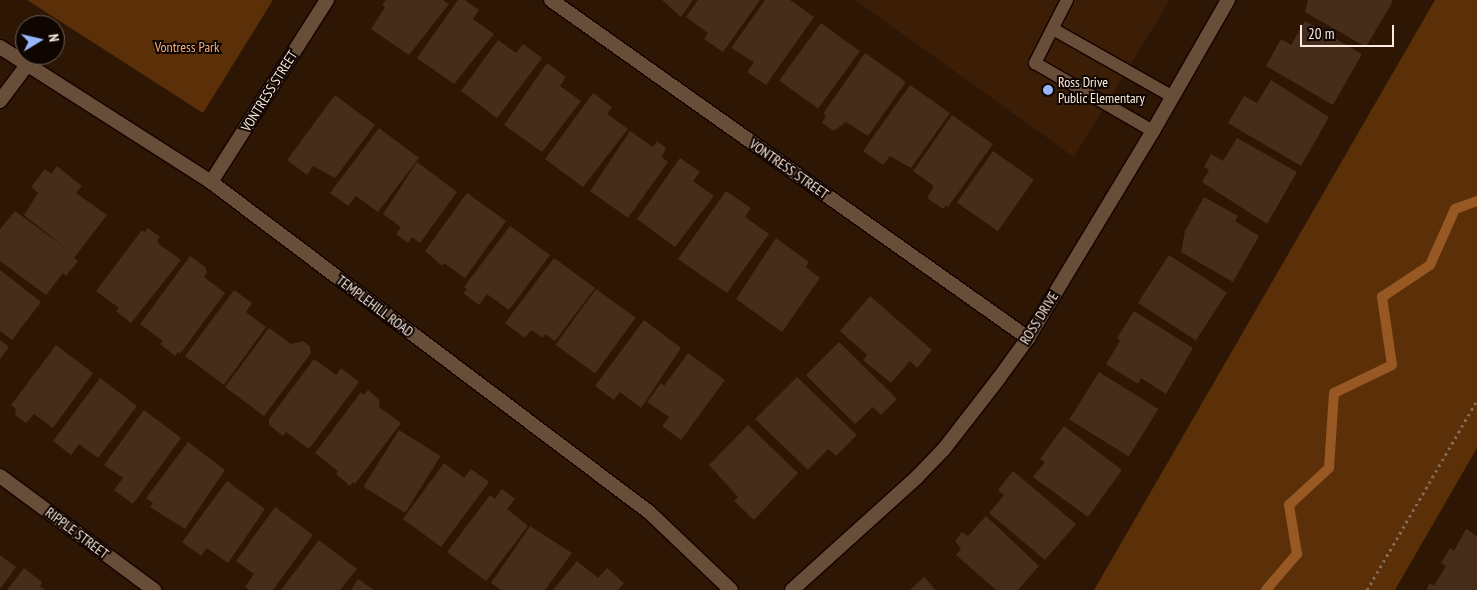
<!DOCTYPE html>
<style>
body{margin:0}
#map{position:relative;width:1477px;height:590px;overflow:hidden;background:#2e1604;font-family:"PT Sans Narrow",sans-serif}
div>[style]{position:absolute}
.built>*{inset:0;background:#3b1e05}
.green>*{inset:0;background:#5b2f07}
.stream>*{height:10px;margin:-5px;padding:0 5px;transform-origin:5px;border-radius:5px;background:#985823}
.building>*{inset:0;background:#462c1a;transform-origin:0 0}
.path>*{height:3px;margin-top:-1.5px;transform-origin:0;background:repeating-linear-gradient(90deg,#816c5d 0 2.5px,transparent 0 6.5px)}
.roads{filter:drop-shadow(1px 0 #150200) drop-shadow(-1px 0 #150200) drop-shadow(0 1px #150200) drop-shadow(0 -1px #150200)}
.service>*{height:12px;margin:-6px;padding:0 6px;transform-origin:6px;border-radius:6px;background:#684d39}
.minor>*{height:14px;margin:-7px;padding:0 7px;transform-origin:7px;border-radius:7px;background:#684d39}
.dots>*{width:14px;height:14px;translate:-50% -50%;box-sizing:border-box;border:2px solid #0f0501;border-radius:50%}
span{translate:-50% -50%;white-space:nowrap;text-align:center;line-height:1.15;-webkit-text-stroke:4px #0f0501;paint-order:stroke}
.park-label{font-size:14px;color:#f8af7a}
.poi-label{font-size:14px;color:#fbeadf}
.left{translate:0 -50%;text-align:left}
.street-label{font-size:14px;color:#fbeadf}
.north{position:absolute;left:15px;top:15px;width:50px;height:50px;box-sizing:border-box;background:#0f0501;border:1px solid #6d615a;border-radius:50%;rotate:81deg;font-size:14px;font-weight:700;line-height:20px;text-align:center;color:#fbeadf}
.north::after{content:'';display:block;margin:auto;width:18px;height:22px;background:#97b6fd;clip-path:polygon(50% 0,100% 100%,50% 72%,0 100%)}
.scale{position:absolute;left:1300px;top:25px;width:94px;height:22px;box-sizing:border-box;border:2px solid #fbeadf;border-top:0;padding-left:6px;font-size:15px;line-height:18px;white-space:nowrap;color:#fbeadf;-webkit-text-stroke:4px #0f0501;paint-order:stroke}
</style>
<div id="map">
<div class="built">
<i style="clip-path:polygon(855px 0,1170px 0,1074px 157px)"></i>
</div>
<div class="green">
<i style="clip-path:polygon(27px 0,273px 0,203px 113px)"></i>
<i style="clip-path:polygon(1435px 0,1477px 0,1477px 448px,1395px 590px,1094px 590px)"></i>
</div>
<div class="stream">
<i style="left:1266px;top:590px;width:48px;rotate:-49.3deg"></i>
<i style="left:1297px;top:554px;width:50px;rotate:-99.3deg"></i>
<i style="left:1289px;top:505px;width:54px;rotate:-42.8deg"></i>
<i style="left:1329px;top:468px;width:75px;rotate:-86.2deg"></i>
<i style="left:1334px;top:393px;width:64px;rotate:-25.8deg"></i>
<i style="left:1392px;top:365px;width:69px;rotate:-98.4deg"></i>
<i style="left:1382px;top:297px;width:58px;rotate:-33.7deg"></i>
<i style="left:1430px;top:265px;width:61px;rotate:-65.9deg"></i>
<i style="left:1455px;top:209px;width:23px;rotate:-20deg"></i>
</div>
<div class="building">
<i style="clip-path:polygon(386px 0,443px 0,449px 4px,409px 55px,371px 29px,385px 7px,382px 5px)"></i>
<i style="clip-path:polygon(458px 0,465px 0,479px 10px,473px 19px,494px 34px,454px 84px,417px 58px)"></i>
<i style="clip-path:polygon(662px 0,693px 0,681px 17px)"></i>
<i style="clip-path:polygon(698px 0,760px 0,723px 52px,704px 39px,708px 33px,686px 17px)"></i>
<i style="clip-path:polygon(765px 0,790px 0,814px 17px,766px 85px,747px 72px,754px 62px,731px 48px)"></i>
<i style="clip-path:polygon(1308px 0,1391px 0,1393px 1px,1366px 47px,1305px 12px)"></i>
<i style="clip-path:polygon(1305px 21px,1362px 54px,1333px 105px,1266px 66px,1281px 39px,1291px 45px)"></i>
<i style="left:821px;top:23px;width:48px;height:71px;rotate:36deg"></i>
<i style="clip-path:polygon(498px 40px,516px 53px,523px 44px,542px 58px,497px 118px,461px 91px)"></i>
<i style="clip-path:polygon(865px 53px,906px 82px,868px 136px,846px 122px,834px 131px,822px 123px,826px 116px,823px 114px)"></i>
<i style="clip-path:polygon(547px 63px,566px 77px,560px 86px,581px 101px,542px 152px,504px 125px)"></i>
<i style="clip-path:polygon(1271px 80px,1329px 117px,1301px 166px,1228px 123px,1244px 96px,1257px 103px)"></i>
<i style="clip-path:polygon(910px 85px,950px 113px,911px 168px,890px 156px,883px 165px,863px 151px)"></i>
<i style="clip-path:polygon(593px 93px,612px 107px,607px 114px,628px 129px,583px 187px,545px 159px)"></i>
<i style="clip-path:polygon(335px 95px,375px 125px,335px 178px,313px 166px,307px 175px,287px 160px)"></i>
<i style="clip-path:polygon(952px 115px,993px 144px,948px 207px,946px 205px,943px 209px,927px 198px,934px 186px,913px 171px)"></i>
<i style="clip-path:polygon(379px 128px,419px 158px,378px 212px,356px 196px,348px 206px,330px 193px)"></i>
<i style="clip-path:polygon(630px 131px,653px 147px,657px 141px,666px 148px,662px 157px,668px 162px,628px 218px,590px 191px)"></i>
<i style="clip-path:polygon(1237px 138px,1297px 172px,1267px 224px,1202px 182px,1209px 170px,1204px 167px,1211px 154px,1223px 161px)"></i>
<i style="left:993px;top:151px;width:50px;height:63px;rotate:35deg"></i>
<i style="clip-path:polygon(680px 158px,700px 172px,693px 181px,714px 196px,675px 247px,637px 219px)"></i>
<i style="clip-path:polygon(417px 162px,457px 192px,420px 243px,412px 237px,408px 243px,396px 234px,401px 227px,383px 214px)"></i>
<i style="clip-path:polygon(57px 166px,82px 186px,76px 193px,107px 215px,74px 258px,78px 261px,66px 276px,63px 273px,46px 295px,0 261px,0 229px,15px 211px,68px 250px,24px 215px,38px 193px,31px 187px,45px 169px,51px 174px)"></i>
<i style="clip-path:polygon(726px 191px,751px 208px,745px 217px,769px 234px,727px 293px,678px 259px)"></i>
<i style="clip-path:polygon(467px 193px,506px 221px,465px 278px,444px 263px,442px 266px,425px 251px)"></i>
<i style="clip-path:polygon(1204px 197px,1238px 216px,1235px 221px,1259px 236px,1233px 282px,1181px 252px,1185px 231px)"></i>
<i style="clip-path:polygon(510px 226px,550px 255px,509px 310px,487px 294px,479px 305px,463px 293px,467px 289px,464px 287px)"></i>
<i style="clip-path:polygon(148px 228px,160px 237px,157px 240px,159px 244px,181px 260px,131px 323px,116px 311px,119px 308px,96px 291px,142px 230px,145px 232px)"></i>
<i style="clip-path:polygon(776px 238px,809px 262px,806px 267px,820px 278px,782px 332px,736px 299px)"></i>
<i style="left:1169px;top:255px;width:69px;height:57px;rotate:33deg"></i>
<i style="clip-path:polygon(190px 256px,205px 267px,207px 272px,204px 277px,225px 293px,180px 354px,178px 352px,175px 356px,160px 344px,163px 341px,140px 324px)"></i>
<i style="clip-path:polygon(554px 258px,595px 288px,555px 341px,545px 334px,543px 338px,531px 330px,525px 338px,505px 323px)"></i>
<i style="clip-path:polygon(0 270px,41px 302px,12px 340px,0 331px)"></i>
<i style="left:596px;top:289px;width:49px;height:69px;rotate:36deg"></i>
<i style="clip-path:polygon(234px 290px,252px 303px,246px 312px,266px 327px,224px 385px,185px 356px)"></i>
<i style="clip-path:polygon(870px 296px,932px 350px,917px 368px,910px 361px,891px 383px,863px 360px,867px 355px,840px 331px)"></i>
<i style="clip-path:polygon(1134px 311px,1193px 348px,1166px 394px,1141px 378px,1138px 384px,1106px 364px,1120px 341px,1117px 338px)"></i>
<i style="clip-path:polygon(644px 320px,681px 348px,641px 408px,620px 392px,614px 400px,595px 386px)"></i>
<i style="clip-path:polygon(269px 328px,291px 344px,303px 341px,310px 346px,311px 353px,264px 416px,225px 387px)"></i>
<i style="clip-path:polygon(0 340px,9px 347px,0 359px)"></i>
<i style="clip-path:polygon(839px 342px,897px 399px,881px 415px,873px 407px,855px 424px,806px 375px)"></i>
<i style="clip-path:polygon(56px 345px,93px 373px,53px 428px,34px 414px,26px 423px,15px 415px,16px 409px,11px 405px)"></i>
<i style="clip-path:polygon(688px 353px,725px 380px,681px 440px,662px 426px,669px 417px,647px 402px,661px 383px,664px 386px)"></i>
<i style="clip-path:polygon(314px 359px,336px 375px,341px 368px,359px 382px,309px 449px,286px 432px,283px 436px,269px 425px,269px 419px)"></i>
<i style="left:1099px;top:372px;width:70px;height:56px;rotate:32deg"></i>
<i style="clip-path:polygon(797px 377px,857px 435px,836px 456px,828px 449px,808px 470px,755px 419px)"></i>
<i style="clip-path:polygon(100px 378px,137px 406px,98px 458px,79px 444px,71px 455px,53px 441px)"></i>
<i style="clip-path:polygon(368px 390px,380px 400px,379px 407px,401px 423px,355px 484px,353px 482px,350px 486px,336px 474px,338px 471px,315px 453px,361px 392px,364px 395px)"></i>
<i style="clip-path:polygon(144px 410px,181px 438px,133px 504px,114px 490px,123px 478px,104px 465px)"></i>
<i style="clip-path:polygon(748px 425px,798px 473px,754px 520px,734px 501px,738px 497px,709px 465px)"></i>
<i style="clip-path:polygon(1064px 426px,1122px 470px,1088px 517px,1033px 477px,1045px 462px,1040px 459px)"></i>
<i style="left:399px;top:430px;width:49px;height:67px;rotate:32deg"></i>
<i style="clip-path:polygon(188px 442px,225px 470px,185px 529px,150px 507px,153px 503px,146px 498px)"></i>
<i style="clip-path:polygon(444px 463px,464px 478px,471px 469px,489px 482px,441px 547px,403px 519px)"></i>
<i style="clip-path:polygon(1013px 471px,1076px 524px,1045px 560px,989px 513px,1004px 495px,998px 490px)"></i>
<i style="clip-path:polygon(227px 481px,265px 509px,228px 563px,207px 548px,201px 556px,182px 542px)"></i>
<i style="clip-path:polygon(502px 489px,515px 499px,507px 509px,528px 526px,486px 581px,447px 552px,490px 495px,495px 499px)"></i>
<i style="clip-path:polygon(275px 507px,313px 535px,273px 590px,249px 590px,245px 587px,254px 574px,236px 561px)"></i>
<i style="clip-path:polygon(986px 516px,1039px 566px,1018px 590px,996px 590px,956px 555px,961px 549px,955px 541px,962px 532px,968px 536px)"></i>
<i style="clip-path:polygon(530px 526px,572px 553px,545px 590px,501px 590px,491px 583px)"></i>
<i style="clip-path:polygon(1466px 529px,1477px 536px,1477px 590px,1426px 590px,1430px 583px,1434px 586px,1446px 566px,1441px 563px,1450px 548px,1454px 551px)"></i>
<i style="clip-path:polygon(319px 540px,357px 569px,340px 590px,281px 590px)"></i>
<i style="clip-path:polygon(0 555px,16px 567px,0 589px)"></i>
<i style="clip-path:polygon(577px 561px,598px 578px,607px 568px,624px 583px,618px 590px,553px 590px)"></i>
<i style="clip-path:polygon(24px 568px,42px 582px,40px 586px,45px 590px,7px 590px)"></i>
<i style="clip-path:polygon(924px 577px,936px 590px,910px 590px)"></i>
<i style="clip-path:polygon(358px 579px,374px 590px,351px 590px)"></i>
</div>
<div class="path">
<i style="left:1367px;top:590px;width:220px;rotate:-59.9deg"></i>
</div>
<div class="roads">
<div class="service">
<i style="left:1067px;top:0;width:71px;rotate:116.9deg"></i>
<i style="left:1035px;top:63px;width:136px;rotate:30deg"></i>
<i style="left:1053px;top:29px;width:138px;rotate:29.5deg"></i>
</div>
<div class="minor">
<i style="left:551px;top:0;width:585px;rotate:35.32deg"></i>
<i style="left:0;top:47px;width:250px;rotate:32.6deg"></i>
<i style="left:211px;top:182px;width:548px;rotate:37deg"></i>
<i style="left:649px;top:512px;width:113px;rotate:43.6deg"></i>
<i style="left:0;top:101px;width:45px;rotate:-53.1deg"></i>
<i style="left:211px;top:182px;width:216px;rotate:-57.5deg"></i>
<i style="left:0;top:476px;width:192px;rotate:36.5deg"></i>
<i style="left:792px;top:590px;width:169px;rotate:-42.1deg"></i>
<i style="left:917px;top:477px;width:39px;rotate:-46deg"></i>
<i style="left:944px;top:449px;width:90px;rotate:-52.2deg"></i>
<i style="left:999px;top:378px;width:49px;rotate:-54.1deg"></i>
<i style="left:1028px;top:338px;width:242px;rotate:-58.9deg"></i>
<i style="left:1153px;top:131px;width:151px;rotate:-60.2deg"></i>
</div>
</div>
<div class="dots">
<i style="left:1048px;top:90px;background:#97b6fd"></i>
</div>
<div class="park-label">
<span style="left:187px;top:47px">Vontress Park</span>
</div>
<div class="poi-label">
<span class="left" style="left:1058px;top:90px">Ross Drive<br>Public Elementary</span>
</div>
<div class="street-label">
<span style="left:269px;top:91px;rotate:-58deg">VONTRESS STREET</span>
<span style="left:789px;top:169px;rotate:35deg">VONTRESS STREET</span>
<span style="left:375px;top:306px;rotate:37deg">TEMPLEHILL ROAD</span>
<span style="left:1039px;top:318px;rotate:-58deg">ROSS DRIVE</span>
<span style="left:77px;top:533px;rotate:37deg">RIPPLE STREET</span>
</div>
<div class="north">N</div>
<div class="scale">20 m</div>
</div>
